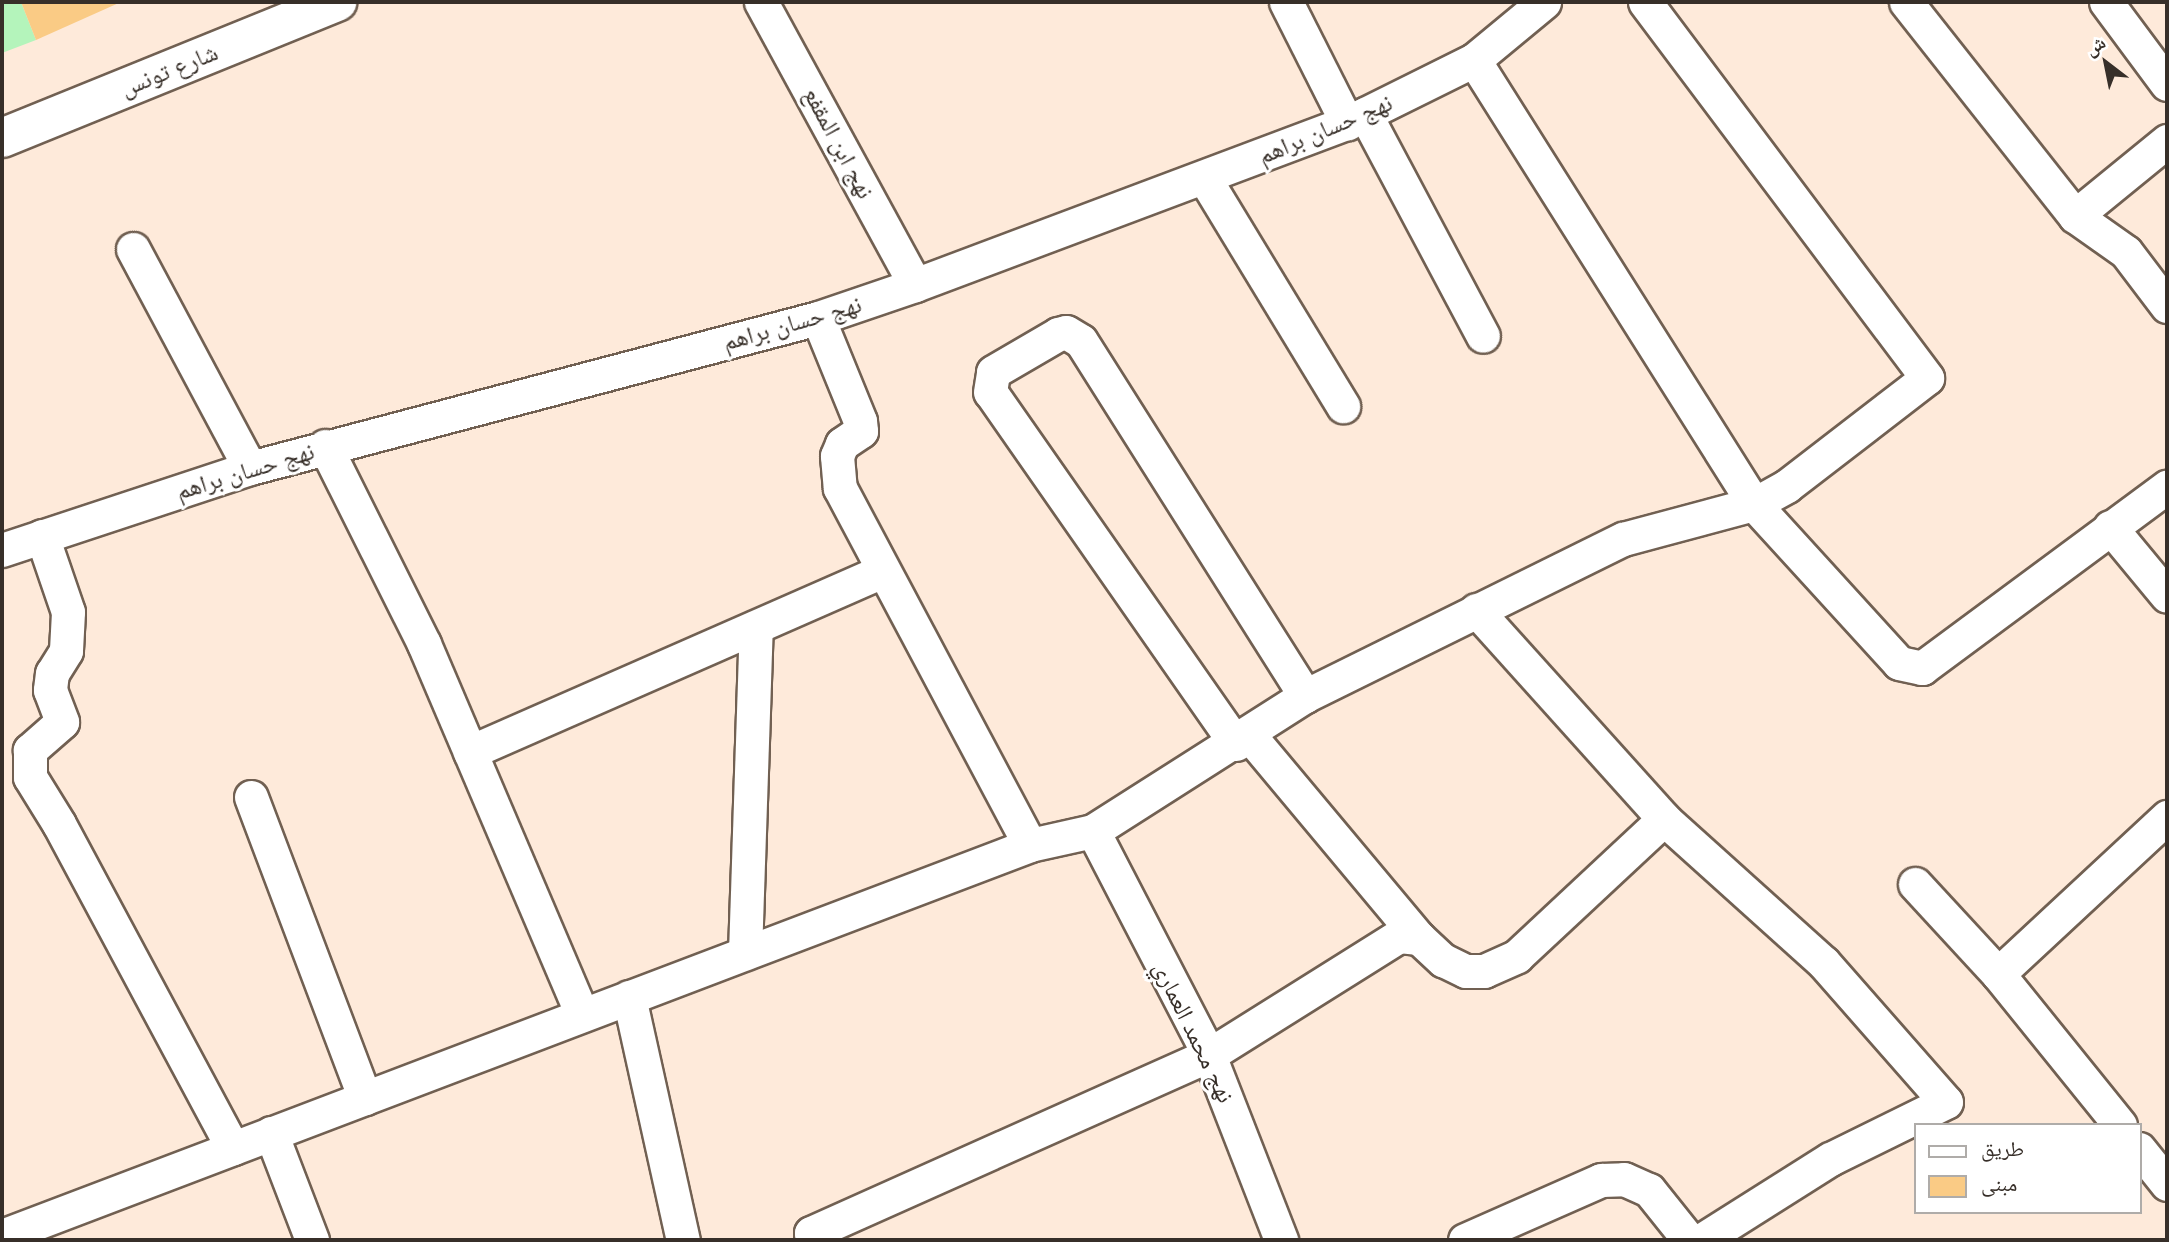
<!DOCTYPE html>
<meta charset="utf-8">
<style>
body{margin:0}
#map{position:relative;width:2169px;height:1242px;overflow:hidden;background:#feeada;font-family:"PT Sans","Noto Naskh Arabic",sans-serif}
div>[style]{position:absolute}
.green>*{inset:0;background:#b4f4bb}
.building>*{inset:0;background:#facb85}
.roads{filter:drop-shadow(2px 0 #716052) drop-shadow(-2px 0 #716052) drop-shadow(0 2px #716052) drop-shadow(0 -2px #716052)}
.street>*{height:33px;margin:-16.5px;padding:0 16.5px;transform-origin:16.5px;border-radius:16.5px;background:#fff}
.primary>*{height:38px;margin:-19px;padding:0 19px;transform-origin:19px;border-radius:19px;background:#fff}
span{translate:-50% -50%;white-space:nowrap;text-align:center;line-height:1.15;-webkit-text-stroke:6px #fff;paint-order:stroke}
.street-label{font-size:24px;color:#372f29}
.frame{position:absolute;inset:0;border:4px solid #372f29;pointer-events:none}
.legend{position:absolute;left:1914px;top:1123px;width:228px;height:91px;box-sizing:border-box;background:#fff;border:2px solid #afaca9;margin:0;padding:9px 12px;list-style:none;font-size:21px;color:#372f29}
.legend li{display:flex;align-items:center;gap:14px;height:35px}
.legend b{width:35px;border:2px solid #afaca9}
.north{position:absolute;left:2071px;top:28px;width:70px;height:70px;-webkit-text-stroke:5px #fff;paint-order:stroke;rotate:328deg;font-size:19px;font-weight:700;line-height:28px;text-align:center;color:#372f29}
.north::after{content:'';display:block;margin:auto;width:24px;height:32px;background:#372f29;clip-path:polygon(50% 0,100% 100%,50% 72%,0 100%)}
</style>
<div id="map">
<div class="green">
<i style="clip-path:polygon(2px 2px,21px 2px,36px 40px,2px 53px)"></i>
</div>
<div class="building">
<i style="clip-path:polygon(21px 2px,121px 2px,36px 40px)"></i>
</div>
<div class="roads">
<div class="street">
<i style="left:761px;top:2px;width:322px;rotate:61.4deg"></i>
<i style="left:1286px;top:2px;width:136px;rotate:63.2deg"></i>
<i style="left:1645px;top:2px;width:470px;rotate:53.1deg"></i>
<i style="left:1927px;top:378px;width:177px;rotate:142.4deg"></i>
<i style="left:1787px;top:486px;width:38px;rotate:151deg"></i>
<i style="left:1754px;top:504px;width:215px;rotate:47.6deg"></i>
<i style="left:1899px;top:663px;width:24px;rotate:12deg"></i>
<i style="left:1922px;top:668px;width:305px;rotate:-36.5deg"></i>
<i style="left:1906px;top:2px;width:273px;rotate:51.7deg"></i>
<i style="left:2075px;top:216px;width:62px;rotate:35.2deg"></i>
<i style="left:2126px;top:252px;width:68px;rotate:52.8deg"></i>
<i style="left:2106px;top:2px;width:102px;rotate:53.4deg"></i>
<i style="left:1365px;top:114px;width:251px;rotate:62deg"></i>
<i style="left:1205px;top:179px;width:266px;rotate:58.7deg"></i>
<i style="left:2075px;top:216px;width:119px;rotate:-39.2deg"></i>
<i style="left:133px;top:249px;width:248px;rotate:61.9deg"></i>
<i style="left:818px;top:318px;width:111px;rotate:67.8deg"></i>
<i style="left:860px;top:421px;width:10px;rotate:84deg"></i>
<i style="left:861px;top:431px;width:23px;rotate:146deg"></i>
<i style="left:842px;top:444px;width:13px;rotate:113deg"></i>
<i style="left:837px;top:456px;width:32px;rotate:85deg"></i>
<i style="left:840px;top:488px;width:404px;rotate:62deg"></i>
<i style="left:1030px;top:845px;width:65px;rotate:-12.5deg"></i>
<i style="left:1093px;top:831px;width:251px;rotate:-32.5deg"></i>
<i style="left:325px;top:446px;width:221px;rotate:63.4deg"></i>
<i style="left:424px;top:644px;width:403px;rotate:66.9deg"></i>
<i style="left:2110px;top:527px;width:89px;rotate:50.4deg"></i>
<i style="left:42px;top:536px;width:80px;rotate:71.1deg"></i>
<i style="left:68px;top:612px;width:39px;rotate:93deg"></i>
<i style="left:66px;top:651px;width:26px;rotate:122deg"></i>
<i style="left:52px;top:673px;width:17px;rotate:97deg"></i>
<i style="left:50px;top:690px;width:34px;rotate:69deg"></i>
<i style="left:62px;top:722px;width:43px;rotate:138.8deg"></i>
<i style="left:30px;top:750px;width:27px;rotate:90deg"></i>
<i style="left:30px;top:777px;width:55px;rotate:58.3deg"></i>
<i style="left:59px;top:824px;width:368px;rotate:61.8deg"></i>
<i style="left:2px;top:550px;width:261px;rotate:-18.3deg"></i>
<i style="left:250px;top:468px;width:587px;rotate:-14.79deg"></i>
<i style="left:818px;top:318px;width:102px;rotate:-18.8deg"></i>
<i style="left:915px;top:285px;width:461px;rotate:-20.6deg"></i>
<i style="left:1347px;top:123px;width:142px;rotate:-26.4deg"></i>
<i style="left:1474px;top:60px;width:91px;rotate:-39.6deg"></i>
<i style="left:1476px;top:610px;width:281px;rotate:48deg"></i>
<i style="left:1664px;top:819px;width:214px;rotate:42deg"></i>
<i style="left:1823px;top:962px;width:186px;rotate:48.7deg"></i>
<i style="left:1946px;top:1102px;width:129px;rotate:153.8deg"></i>
<i style="left:1830px;top:1159px;width:151px;rotate:147.7deg"></i>
<i style="left:1249px;top:735px;width:265px;rotate:50.1deg"></i>
<i style="left:1236px;top:744px;width:429px;rotate:-124.9deg"></i>
<i style="left:990px;top:392px;width:20px;rotate:-81deg"></i>
<i style="left:993px;top:372px;width:75px;rotate:-30.3deg"></i>
<i style="left:1058px;top:334px;width:8px;rotate:-14deg"></i>
<i style="left:1066px;top:332px;width:17px;rotate:31deg"></i>
<i style="left:1081px;top:341px;width:420px;rotate:57.7deg"></i>
<i style="left:1305px;top:696px;width:355px;rotate:-26.3deg"></i>
<i style="left:1623px;top:539px;width:136px;rotate:-15deg"></i>
<i style="left:1754px;top:504px;width:525px;rotate:-122.24deg"></i>
<i style="left:470px;top:752px;width:451px;rotate:-23.7deg"></i>
<i style="left:251px;top:797px;width:322px;rotate:69.3deg"></i>
<i style="left:1093px;top:831px;width:252px;rotate:62.6deg"></i>
<i style="left:1209px;top:1055px;width:199px;rotate:68.7deg"></i>
<i style="left:1915px;top:884px;width:122px;rotate:47.3deg"></i>
<i style="left:745px;top:953px;width:326px;rotate:-88.1deg"></i>
<i style="left:629px;top:997px;width:249px;rotate:77.5deg"></i>
<i style="left:2120px;top:1125px;width:194px;rotate:-128.9deg"></i>
<i style="left:1998px;top:974px;width:231px;rotate:-42.9deg"></i>
<i style="left:271px;top:1133px;width:115px;rotate:69deg"></i>
<i style="left:2139px;top:1149px;width:45px;rotate:51.3deg"></i>
<i style="left:2px;top:1236px;width:1100px;rotate:-20.82deg"></i>
<i style="left:815px;top:1240px;width:8px;rotate:-120deg"></i>
<i style="left:811px;top:1233px;width:436px;rotate:-24.1deg"></i>
<i style="left:1209px;top:1055px;width:224px;rotate:-32.1deg"></i>
<i style="left:1399px;top:936px;width:20px;rotate:6deg"></i>
<i style="left:1419px;top:938px;width:33px;rotate:43deg"></i>
<i style="left:1443px;top:960px;width:25px;rotate:26deg"></i>
<i style="left:1466px;top:971px;width:18px"></i>
<i style="left:1484px;top:971px;width:36px;rotate:-24deg"></i>
<i style="left:1517px;top:956px;width:201px;rotate:-43deg"></i>
<i style="left:1465px;top:1240px;width:149px;rotate:-23.8deg"></i>
<i style="left:1601px;top:1180px;width:23px;rotate:-2deg"></i>
<i style="left:1624px;top:1179px;width:27px;rotate:24deg"></i>
<i style="left:1649px;top:1190px;width:64px;rotate:51.3deg"></i>
</div>
<div class="primary">
<i style="left:2px;top:138px;width:362px;rotate:-22.1deg"></i>
</div>
</div>
<div class="street-label">
<span style="left:169px;top:70px;rotate:-22deg">شارع تونس</span>
<span style="left:1325px;top:129px;rotate:-23deg">نهج حسان براهم</span>
<span style="left:839px;top:143px;rotate:62deg">نهج ابن المقفع</span>
<span style="left:792px;top:323px;rotate:-16deg">نهج حسان براهم</span>
<span style="left:245px;top:471px;rotate:-17deg">نهج حسان براهم</span>
<span style="left:1194px;top:1032px;rotate:64deg">نهج محمد العماري</span>
</div>
<div class="frame"></div>
<ul class="legend">
<li><b style="height:9px;background:#fff"></b>طريق</li>
<li><b style="height:19px;background:#facb85"></b>مبنى</li>
</ul>
<div class="north">ش</div>
</div>
